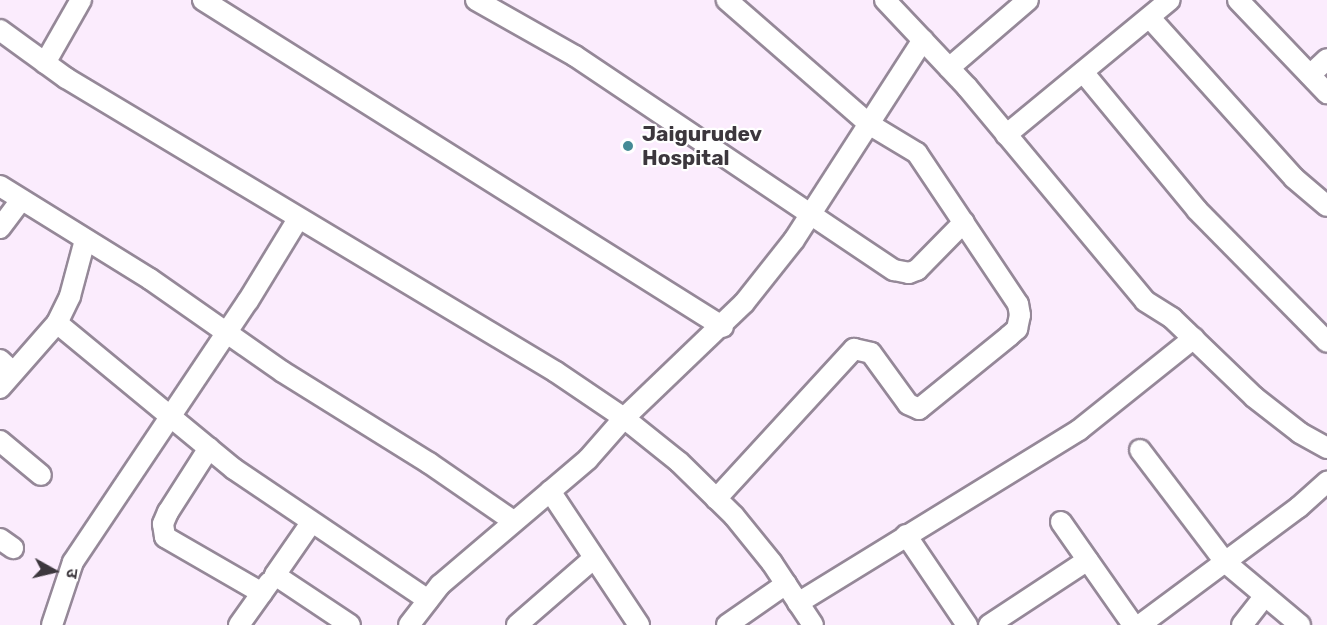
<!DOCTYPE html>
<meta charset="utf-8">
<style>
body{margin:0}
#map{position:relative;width:1327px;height:625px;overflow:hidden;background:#fbecfd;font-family:Rubik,"Noto Sans Devanagari",sans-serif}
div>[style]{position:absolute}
.roads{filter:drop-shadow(2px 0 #958898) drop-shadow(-2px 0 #958898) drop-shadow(0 2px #958898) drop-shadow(0 -2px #958898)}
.minor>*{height:20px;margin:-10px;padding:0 10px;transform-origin:10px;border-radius:10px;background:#fff}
.dots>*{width:16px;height:16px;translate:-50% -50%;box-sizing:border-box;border:3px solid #fff;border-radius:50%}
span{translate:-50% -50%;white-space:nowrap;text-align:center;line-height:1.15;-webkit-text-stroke:4.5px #fff;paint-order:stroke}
.poi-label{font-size:21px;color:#3c373d;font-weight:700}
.left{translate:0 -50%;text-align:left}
.north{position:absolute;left:24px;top:541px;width:60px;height:60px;-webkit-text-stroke:4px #fff;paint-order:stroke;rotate:98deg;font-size:16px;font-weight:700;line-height:24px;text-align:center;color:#3c373d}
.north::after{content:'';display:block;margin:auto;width:21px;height:27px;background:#3c373d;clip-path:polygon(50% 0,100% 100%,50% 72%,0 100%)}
</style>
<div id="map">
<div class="roads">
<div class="minor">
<i style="left:203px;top:0;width:614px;rotate:32.16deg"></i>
<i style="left:476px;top:0;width:114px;rotate:29.5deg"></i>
<i style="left:575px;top:56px;width:384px;rotate:33.9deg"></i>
<i style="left:894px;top:270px;width:15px;rotate:11deg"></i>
<i style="left:909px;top:273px;width:9px;rotate:-21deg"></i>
<i style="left:917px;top:270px;width:67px;rotate:-45.6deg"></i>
<i style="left:885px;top:0;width:120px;rotate:46.7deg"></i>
<i style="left:967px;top:87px;width:278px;rotate:50.2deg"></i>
<i style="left:1145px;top:301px;width:32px;rotate:32deg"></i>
<i style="left:1172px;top:318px;width:114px;rotate:43.9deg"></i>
<i style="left:1254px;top:397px;width:58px;rotate:38deg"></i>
<i style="left:1300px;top:433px;width:31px;rotate:29deg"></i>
<i style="left:1238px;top:0;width:129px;rotate:46.3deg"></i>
<i style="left:1150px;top:18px;width:215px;rotate:48deg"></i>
<i style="left:1294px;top:178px;width:43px;rotate:40.3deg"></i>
<i style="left:0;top:30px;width:82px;rotate:36deg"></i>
<i style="left:66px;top:78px;width:571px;rotate:30.96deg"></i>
<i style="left:556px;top:372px;width:82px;rotate:34.1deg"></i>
<i style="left:624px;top:418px;width:70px;rotate:38.7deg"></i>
<i style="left:679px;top:462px;width:77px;rotate:44.5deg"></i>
<i style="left:734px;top:516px;width:60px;rotate:51deg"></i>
<i style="left:772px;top:563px;width:74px;rotate:56.5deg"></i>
<i style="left:45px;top:63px;width:73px;rotate:-60.3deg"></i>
<i style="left:949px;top:68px;width:104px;rotate:-40.7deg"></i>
<i style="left:1083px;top:72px;width:179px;rotate:50.4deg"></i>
<i style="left:1197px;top:210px;width:185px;rotate:45.4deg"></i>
<i style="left:1310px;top:75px;width:23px;rotate:-43deg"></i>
<i style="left:1006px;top:135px;width:212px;rotate:-39.5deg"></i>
<i style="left:0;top:186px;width:176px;rotate:31.8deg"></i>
<i style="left:150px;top:279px;width:162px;rotate:35deg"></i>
<i style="left:283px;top:372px;width:172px;rotate:31.9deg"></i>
<i style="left:429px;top:463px;width:102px;rotate:34.6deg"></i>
<i style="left:0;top:228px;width:35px;rotate:-53deg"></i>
<i style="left:57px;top:323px;width:229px;rotate:39.5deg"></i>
<i style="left:234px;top:469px;width:234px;rotate:34deg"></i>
<i style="left:0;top:360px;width:18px;rotate:43deg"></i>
<i style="left:0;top:388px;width:86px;rotate:-48.8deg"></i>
<i style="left:57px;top:323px;width:30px;rotate:-64deg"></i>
<i style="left:70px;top:296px;width:58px;rotate:-75deg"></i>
<i style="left:0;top:441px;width:53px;rotate:39.7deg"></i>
<i style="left:209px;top:448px;width:76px;rotate:122.6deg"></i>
<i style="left:168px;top:512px;width:13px;rotate:113deg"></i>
<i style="left:163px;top:524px;width:13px;rotate:81deg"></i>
<i style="left:165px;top:537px;width:112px;rotate:30deg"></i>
<i style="left:1140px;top:450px;width:141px;rotate:52.8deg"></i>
<i style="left:1225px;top:562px;width:98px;rotate:40deg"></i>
<i style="left:550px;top:491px;width:161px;rotate:56.4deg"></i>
<i style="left:716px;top:499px;width:204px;rotate:-47.4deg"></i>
<i style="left:854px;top:349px;width:17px;rotate:13deg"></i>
<i style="left:871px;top:353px;width:63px;rotate:54deg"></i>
<i style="left:908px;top:404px;width:12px;rotate:24deg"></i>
<i style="left:919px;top:409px;width:116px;rotate:-39deg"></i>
<i style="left:1009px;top:336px;width:11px;rotate:-41deg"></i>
<i style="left:1017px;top:329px;width:14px;rotate:-78deg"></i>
<i style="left:1020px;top:315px;width:11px;rotate:-100deg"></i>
<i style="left:1018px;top:304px;width:182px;rotate:-123.8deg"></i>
<i style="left:917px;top:153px;width:56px;rotate:-148.9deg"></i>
<i style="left:869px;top:124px;width:189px;rotate:-138.9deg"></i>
<i style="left:1061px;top:522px;width:126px;rotate:55deg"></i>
<i style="left:311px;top:523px;width:63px;rotate:124.7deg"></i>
<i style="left:275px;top:575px;width:90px;rotate:33.7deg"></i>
<i style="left:906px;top:535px;width:109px;rotate:55.9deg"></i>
<i style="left:0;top:539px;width:16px;rotate:35deg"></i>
<i style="left:798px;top:603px;width:330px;rotate:-31.6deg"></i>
<i style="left:1079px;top:430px;width:147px;rotate:-38.7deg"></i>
<i style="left:52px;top:625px;width:66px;rotate:-71.6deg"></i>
<i style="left:73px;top:562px;width:314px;rotate:-56.2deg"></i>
<i style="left:248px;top:301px;width:96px;rotate:-58.6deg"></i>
<i style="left:239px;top:625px;width:52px;rotate:-54.5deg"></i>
<i style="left:409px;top:625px;width:51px;rotate:-52.2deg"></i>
<i style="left:440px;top:585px;width:194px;rotate:-40.4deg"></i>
<i style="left:588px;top:459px;width:55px;rotate:-48.7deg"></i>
<i style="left:624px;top:418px;width:166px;rotate:-43.8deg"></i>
<i style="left:744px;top:303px;width:80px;rotate:-51.6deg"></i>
<i style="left:794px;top:240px;width:238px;rotate:-57.2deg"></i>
<i style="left:517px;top:625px;width:102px;rotate:-41deg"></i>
<i style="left:727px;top:625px;width:72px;rotate:-34.8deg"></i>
<i style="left:989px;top:625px;width:118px;rotate:-33.3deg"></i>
<i style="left:1140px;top:625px;width:198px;rotate:-36.6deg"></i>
<i style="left:1299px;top:507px;width:38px;rotate:-42deg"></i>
<i style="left:1242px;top:625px;width:37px;rotate:-52deg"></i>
</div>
</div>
<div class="dots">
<i style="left:628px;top:146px;background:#458a96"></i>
</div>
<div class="poi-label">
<span class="left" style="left:642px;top:146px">Jaigurudev<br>Hospital</span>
</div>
<div class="north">उ</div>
</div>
